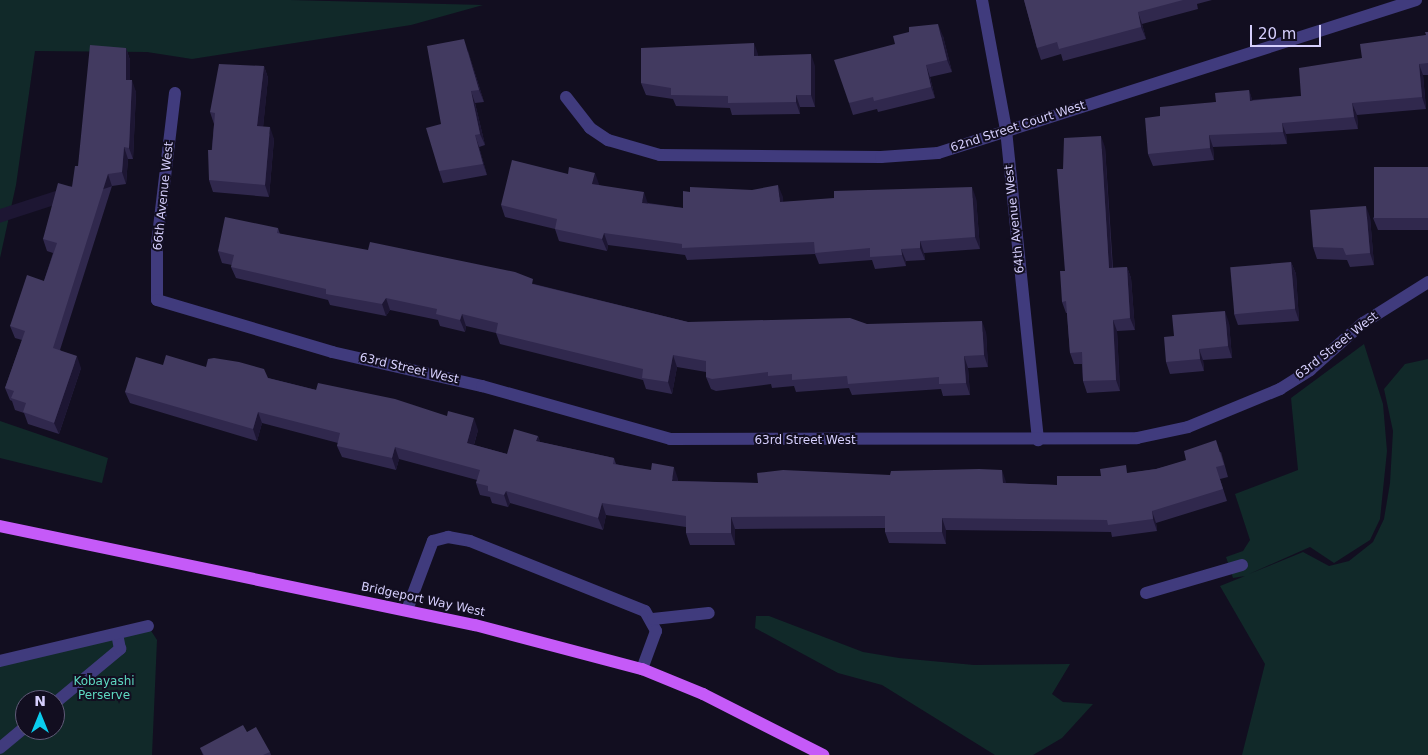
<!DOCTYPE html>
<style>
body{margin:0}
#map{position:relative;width:1428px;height:755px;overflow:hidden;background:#120e20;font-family:"DejaVu Sans",sans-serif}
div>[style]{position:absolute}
.green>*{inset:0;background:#112929}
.lane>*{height:12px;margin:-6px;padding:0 6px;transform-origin:6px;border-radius:6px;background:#403b7d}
.street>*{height:12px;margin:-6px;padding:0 6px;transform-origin:6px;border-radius:6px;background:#403b7d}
.primary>*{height:12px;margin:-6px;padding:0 6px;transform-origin:6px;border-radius:6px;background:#c55af8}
.wall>*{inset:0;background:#30284d}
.shaded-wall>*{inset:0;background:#1d1633;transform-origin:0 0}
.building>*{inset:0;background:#423a60;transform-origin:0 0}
span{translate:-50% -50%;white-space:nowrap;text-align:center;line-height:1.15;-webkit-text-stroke:4px #120e20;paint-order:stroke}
.street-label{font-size:12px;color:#d6cffd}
.park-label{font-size:12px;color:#5ed9c1}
.north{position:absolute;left:15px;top:690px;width:50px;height:50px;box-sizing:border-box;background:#120e20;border:1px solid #605b78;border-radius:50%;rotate:0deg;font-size:14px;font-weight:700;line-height:20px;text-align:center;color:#d6cffd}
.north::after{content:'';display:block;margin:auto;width:18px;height:22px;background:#0accee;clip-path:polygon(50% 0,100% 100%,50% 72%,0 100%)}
.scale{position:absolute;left:1250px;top:25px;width:71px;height:22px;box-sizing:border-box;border:2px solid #d6cffd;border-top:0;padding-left:6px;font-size:15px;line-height:18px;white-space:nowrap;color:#d6cffd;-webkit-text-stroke:4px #120e20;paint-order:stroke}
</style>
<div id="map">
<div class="green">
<i style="clip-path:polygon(0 0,290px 0,483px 5px,411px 25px,192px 59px,147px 52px,35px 51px,16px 185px,0 258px)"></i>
<i style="clip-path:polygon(1364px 344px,1383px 404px,1387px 451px,1380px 519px,1370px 540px,1334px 563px,1310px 547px,1249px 574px,1303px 552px,1329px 566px,1349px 561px,1373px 542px,1384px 519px,1390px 483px,1393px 431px,1384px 389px,1405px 364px,1428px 359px,1428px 755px,1242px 755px,1265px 664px,1220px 586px,1245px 576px,1233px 578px,1226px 557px,1243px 551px,1250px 540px,1235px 494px,1298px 470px,1291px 398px)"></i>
<i style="clip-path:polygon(0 421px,108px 458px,102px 483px,0 458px)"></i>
<i style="clip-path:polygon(756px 616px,769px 616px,863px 652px,899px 658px,974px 665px,1070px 664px,1052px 694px,1063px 702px,1093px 704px,1062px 738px,1033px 755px,995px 755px,882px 685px,838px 673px,755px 628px)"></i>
<i style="clip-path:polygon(evenodd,148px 626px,157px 640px,152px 755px,0 755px,0 661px,148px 626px,25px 700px,55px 700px,55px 730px,25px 730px,25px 700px)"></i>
</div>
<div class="lane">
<i style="left:1146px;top:593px;width:100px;rotate:-16.3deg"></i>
<i style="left:407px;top:610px;width:74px;rotate:-69.4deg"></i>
<i style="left:433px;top:541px;width:16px;rotate:-15deg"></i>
<i style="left:448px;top:537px;width:22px;rotate:10deg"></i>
<i style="left:470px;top:541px;width:188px;rotate:21.8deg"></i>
<i style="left:645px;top:611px;width:23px;rotate:61deg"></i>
<i style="left:656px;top:631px;width:40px;rotate:110.2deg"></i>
<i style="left:653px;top:619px;width:56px;rotate:-6.1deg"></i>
<i style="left:55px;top:703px;width:85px;rotate:-39.7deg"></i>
<i style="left:120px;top:649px;width:15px;rotate:-101deg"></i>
<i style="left:0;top:748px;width:33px;rotate:-40deg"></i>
</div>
<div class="street">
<i style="left:982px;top:0;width:132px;rotate:79.5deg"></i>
<i style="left:1006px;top:130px;width:312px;rotate:84.1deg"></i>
<i style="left:175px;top:93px;width:153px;rotate:96.8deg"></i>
<i style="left:157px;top:245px;width:55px;rotate:90deg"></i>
<i style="left:157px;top:300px;width:183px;rotate:16.5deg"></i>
<i style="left:332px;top:352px;width:154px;rotate:12.8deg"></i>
<i style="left:482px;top:386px;width:195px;rotate:15.7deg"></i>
<i style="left:670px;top:439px;width:467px;rotate:-0.1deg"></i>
<i style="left:1137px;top:438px;width:52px;rotate:-12.2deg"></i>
<i style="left:1188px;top:427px;width:100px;rotate:-22.4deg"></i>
<i style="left:1280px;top:389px;width:36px;rotate:-32deg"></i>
<i style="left:1310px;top:370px;width:71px;rotate:-41.6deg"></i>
<i style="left:1363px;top:323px;width:77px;rotate:-32.2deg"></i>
<i style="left:566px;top:97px;width:39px;rotate:52deg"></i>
<i style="left:590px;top:128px;width:22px;rotate:34deg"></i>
<i style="left:608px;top:140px;width:54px;rotate:16.1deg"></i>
<i style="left:660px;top:155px;width:221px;rotate:0.5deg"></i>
<i style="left:881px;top:157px;width:57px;rotate:-4deg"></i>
<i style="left:938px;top:153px;width:502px;rotate:-17.75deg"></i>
<i style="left:0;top:661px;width:152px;rotate:-13.3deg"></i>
</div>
<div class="primary">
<i style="left:0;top:526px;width:485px;rotate:11.8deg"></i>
<i style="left:475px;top:625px;width:173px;rotate:14.8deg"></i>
<i style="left:642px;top:669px;width:66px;rotate:22.3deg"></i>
<i style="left:703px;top:694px;width:135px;rotate:26.9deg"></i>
</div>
<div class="wall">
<i style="clip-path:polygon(1024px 0,1212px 0,1197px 4px,1198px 9px,1142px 24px,1146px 39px,1063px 61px,1061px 54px,1041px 60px,1037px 48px)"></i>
<i style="clip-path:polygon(1428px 32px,1428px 75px,1423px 75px,1426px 109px,1357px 115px,1358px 129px,1286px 134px,1287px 144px,1213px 147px,1214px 160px,1153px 166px,1148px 154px,1160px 116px,1216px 102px,1249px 90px,1252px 100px,1301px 96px,1362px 58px,1426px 35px)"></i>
<i style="clip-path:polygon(943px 36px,952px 72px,930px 77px,935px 98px,878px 112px,877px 109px,853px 115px,849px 103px)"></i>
<i style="clip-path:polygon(126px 48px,130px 60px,130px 80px,136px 92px,133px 159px,128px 159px,126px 184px,112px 186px,60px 350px,81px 368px,59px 434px,28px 424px,24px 413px,15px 410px,12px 401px,10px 400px,5px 388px,22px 340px,15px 338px,10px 326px,44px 281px,53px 253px,47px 251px,43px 239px,72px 187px)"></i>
<i style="clip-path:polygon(468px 51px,484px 102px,475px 103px,485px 145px,479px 147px,487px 175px,443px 183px,439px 171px)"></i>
<i style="clip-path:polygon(758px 54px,758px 56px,815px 66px,815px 107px,800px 107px,800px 114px,732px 115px,730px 108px,676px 106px,673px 99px,646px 95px,641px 83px)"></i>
<i style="clip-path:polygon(264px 66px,268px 78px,263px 127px,274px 139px,269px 197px,213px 192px,209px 180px,214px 124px,210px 112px)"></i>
<i style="clip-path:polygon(1105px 147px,1113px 268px,1127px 267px,1131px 278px,1135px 330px,1117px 331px,1120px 391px,1087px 393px,1083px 381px,1082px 364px,1074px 364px,1070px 353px,1067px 313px,1066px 313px,1062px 302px,1065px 271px,1063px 169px)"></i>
<i style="clip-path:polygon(1428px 167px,1428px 230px,1378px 230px,1373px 218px)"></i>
<i style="clip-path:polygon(599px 184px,599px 185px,648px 203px,683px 208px,783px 197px,783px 202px,976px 198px,980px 249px,924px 253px,925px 260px,906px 261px,906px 266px,875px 269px,872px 260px,819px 264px,815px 254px,687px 260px,685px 255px,608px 245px,607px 251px,559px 241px,555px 229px,505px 217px,501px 205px)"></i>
<i style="clip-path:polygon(1370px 217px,1374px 265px,1350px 267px,1347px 260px,1317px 259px,1313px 247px)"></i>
<i style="clip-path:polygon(278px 228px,280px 234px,534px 284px,688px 322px,867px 324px,986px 332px,988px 367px,968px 368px,970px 395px,943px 396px,941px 389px,852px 395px,849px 388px,796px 392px,794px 386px,772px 388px,771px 384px,716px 391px,711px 389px,706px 377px,706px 372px,677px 367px,672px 394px,646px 389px,643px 380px,500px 344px,496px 333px,466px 326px,465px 332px,440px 326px,438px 320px,390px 310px,386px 316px,330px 305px,328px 300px,236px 278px,231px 267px,232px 265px,222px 263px,218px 251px)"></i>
<i style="clip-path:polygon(1291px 262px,1296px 274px,1299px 321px,1238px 325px,1234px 314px)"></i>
<i style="clip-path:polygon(1229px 323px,1232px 358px,1203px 360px,1204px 371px,1170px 374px,1166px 362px,1174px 336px)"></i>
<i style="clip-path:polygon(163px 365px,206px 367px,268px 378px,478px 430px,474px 445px,507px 454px,538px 436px,540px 442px,614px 458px,616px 464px,678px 479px,678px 481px,758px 483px,1006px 483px,1057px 485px,1101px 476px,1129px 473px,1156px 469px,1221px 452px,1228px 477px,1220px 479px,1227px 501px,1156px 523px,1157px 531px,1112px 537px,1111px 532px,946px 530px,946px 544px,889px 543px,885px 532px,885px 528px,735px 529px,735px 545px,690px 545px,686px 533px,686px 527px,606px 515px,603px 530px,510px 503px,508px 507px,492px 503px,490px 497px,480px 495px,476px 483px,477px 480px,399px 459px,396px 470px,342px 457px,337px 446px,338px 443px,262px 423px,257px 441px,130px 403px,125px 392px)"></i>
<i style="clip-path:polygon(247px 732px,270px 752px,271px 755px,203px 755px,200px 748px)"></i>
</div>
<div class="shaded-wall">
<i style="clip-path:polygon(1138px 12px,1142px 24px,1146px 39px,1141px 27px)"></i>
<i style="clip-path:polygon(938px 24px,943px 36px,952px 72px,947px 60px)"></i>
<i style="clip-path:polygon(464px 39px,468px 51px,484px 102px,479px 90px)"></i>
<i style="clip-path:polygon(754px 43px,758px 54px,758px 68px,754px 56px)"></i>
<i style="clip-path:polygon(126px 48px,130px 60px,130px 91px,126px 80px)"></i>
<i style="clip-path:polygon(811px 54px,815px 66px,815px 107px,811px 95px)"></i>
<i style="clip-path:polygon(1419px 64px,1423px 75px,1426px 109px,1422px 97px)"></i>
<i style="clip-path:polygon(926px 65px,930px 77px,935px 98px,931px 87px)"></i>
<i style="clip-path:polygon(264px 66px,268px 78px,262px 138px,257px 126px)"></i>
<i style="clip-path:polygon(132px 80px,136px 92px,133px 159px,129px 148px)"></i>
<i style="clip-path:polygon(1249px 90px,1253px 102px,1250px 101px)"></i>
<i style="clip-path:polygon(471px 91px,475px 103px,485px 145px,480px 134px)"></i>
<i style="clip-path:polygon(796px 95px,800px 107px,800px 114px,796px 102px)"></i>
<i style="clip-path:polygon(1352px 103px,1357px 115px,1358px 129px,1354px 117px)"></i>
<i style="clip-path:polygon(1282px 123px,1286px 134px,1287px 144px,1283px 132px)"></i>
<i style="clip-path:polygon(270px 127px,274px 139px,269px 197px,265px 185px)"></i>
<i style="clip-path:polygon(475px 135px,479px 147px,487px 175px,483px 164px)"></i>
<i style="clip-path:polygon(1209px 135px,1213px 147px,1214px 160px,1210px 148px)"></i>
<i style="clip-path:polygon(1101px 136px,1105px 147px,1113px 280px,1109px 268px)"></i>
<i style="clip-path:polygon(124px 147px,128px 159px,126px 184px,122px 172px)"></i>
<i style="clip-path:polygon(595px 173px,599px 184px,597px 196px,592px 184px)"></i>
<i style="left:108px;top:174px;width:13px;height:182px;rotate:72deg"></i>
<i style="clip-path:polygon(778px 185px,783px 197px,784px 214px,780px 202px)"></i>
<i style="clip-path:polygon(972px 187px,976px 198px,980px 249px,975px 237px)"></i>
<i style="clip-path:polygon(644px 192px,648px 204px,642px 203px)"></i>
<i style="clip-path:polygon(1366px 206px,1370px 217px,1374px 265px,1370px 253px)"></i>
<i style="clip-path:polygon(604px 233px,608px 245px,607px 251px,602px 239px)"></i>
<i style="clip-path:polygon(920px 241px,924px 253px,925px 260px,920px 248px)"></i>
<i style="clip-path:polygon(901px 249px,906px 261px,906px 266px,902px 255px)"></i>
<i style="clip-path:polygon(1291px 262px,1296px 274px,1299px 321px,1295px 309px)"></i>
<i style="clip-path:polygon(1127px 267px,1131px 278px,1135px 330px,1130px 318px)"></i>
<i style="clip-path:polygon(386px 298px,390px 310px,386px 316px,382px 304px)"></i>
<i style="clip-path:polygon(1225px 311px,1229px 323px,1232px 358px,1228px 346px)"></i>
<i style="clip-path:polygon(462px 314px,466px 326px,465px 332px,460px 320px)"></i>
<i style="clip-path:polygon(1113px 320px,1117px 331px,1120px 391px,1116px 380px)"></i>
<i style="clip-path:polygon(982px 321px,986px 332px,988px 367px,984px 355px)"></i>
<i style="clip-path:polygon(1199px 349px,1203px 360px,1204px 371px,1200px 359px)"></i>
<i style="clip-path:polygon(673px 355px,677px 367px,672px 394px,668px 382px)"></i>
<i style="clip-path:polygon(77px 356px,81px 368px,59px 434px,54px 423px)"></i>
<i style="clip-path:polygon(964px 356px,968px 368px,970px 395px,966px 383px)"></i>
<i style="clip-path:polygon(258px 412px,262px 423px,257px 441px,253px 429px)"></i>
<i style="clip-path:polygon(474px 418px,478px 430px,471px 455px,467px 443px)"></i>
<i style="clip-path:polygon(538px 436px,542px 447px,536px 441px)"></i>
<i style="clip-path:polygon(395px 447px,399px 459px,396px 470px,392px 458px)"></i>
<i style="clip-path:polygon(674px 467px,678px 479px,676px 492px,672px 481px)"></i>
<i style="clip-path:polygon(1002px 470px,1006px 482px,1007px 494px,1003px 483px)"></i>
<i style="clip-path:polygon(506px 491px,510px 503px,508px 507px,504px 495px)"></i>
<i style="clip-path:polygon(602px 503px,606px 515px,603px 530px,598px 518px)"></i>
<i style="clip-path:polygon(1152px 511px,1156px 523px,1157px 531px,1153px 519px)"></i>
<i style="clip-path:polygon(731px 517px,735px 529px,735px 545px,731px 533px)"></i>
<i style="clip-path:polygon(942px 518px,946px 530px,946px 544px,942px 532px)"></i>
</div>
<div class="building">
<i style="clip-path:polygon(1024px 0,1183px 0,1138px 12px,1141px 27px,1059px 49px,1057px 42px,1037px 48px)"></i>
<i style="clip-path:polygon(938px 24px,947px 60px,926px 65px,931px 87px,874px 101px,873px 97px,849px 103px,834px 60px,895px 44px,893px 36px,909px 32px,909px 27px)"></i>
<i style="clip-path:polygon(1425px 32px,1428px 32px,1428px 63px,1419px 64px,1422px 97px,1352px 103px,1354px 117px,1282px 123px,1283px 132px,1209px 135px,1210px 148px,1148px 154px,1145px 118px,1160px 116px,1160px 107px,1216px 102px,1215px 93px,1249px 90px,1250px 101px,1301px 96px,1299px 68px,1362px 58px,1360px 44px,1426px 35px)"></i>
<i style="clip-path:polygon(464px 39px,479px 90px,471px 91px,480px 134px,475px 135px,483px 164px,439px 171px,426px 128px,441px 124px,427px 46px)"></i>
<i style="clip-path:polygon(754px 43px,754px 56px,811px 54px,811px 95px,796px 95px,796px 102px,728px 103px,728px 96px,671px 95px,671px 88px,641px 83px,641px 48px)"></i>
<i style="clip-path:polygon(90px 45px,126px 48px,126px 80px,132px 80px,129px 148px,124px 147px,122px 172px,108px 174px,53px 348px,77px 356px,54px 423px,23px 412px,26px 403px,11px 398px,14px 391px,5px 388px,25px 331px,10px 326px,27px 275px,44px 281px,57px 243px,43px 239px,58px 183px,72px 187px,75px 166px,78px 166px)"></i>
<i style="clip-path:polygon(219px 64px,264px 66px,257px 126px,270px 127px,265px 185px,209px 180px,208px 150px,212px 150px,215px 113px,210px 112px)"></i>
<i style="clip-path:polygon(1101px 136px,1109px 268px,1127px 267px,1130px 318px,1113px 320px,1116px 380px,1083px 381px,1082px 352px,1070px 353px,1066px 301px,1062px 302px,1060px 271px,1065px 271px,1057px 169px,1063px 169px,1064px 138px)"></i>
<i style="clip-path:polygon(512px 160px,568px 174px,569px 167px,595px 173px,592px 184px,644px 192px,642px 203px,683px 208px,683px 191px,690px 192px,690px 187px,752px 190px,778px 185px,780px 202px,834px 198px,834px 191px,972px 187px,975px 237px,920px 241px,920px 248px,901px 249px,902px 255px,870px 257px,870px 248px,815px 253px,814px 242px,682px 248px,682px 244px,604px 233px,602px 239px,555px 229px,557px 219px,501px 205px)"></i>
<i style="left:1428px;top:167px;width:51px;height:54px;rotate:90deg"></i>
<i style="clip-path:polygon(1366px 206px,1370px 253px,1346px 255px,1343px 248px,1313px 247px,1310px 210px)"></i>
<i style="clip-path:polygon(225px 217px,278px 228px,277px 233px,368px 250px,370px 242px,515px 272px,533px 279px,532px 284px,688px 322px,850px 318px,867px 324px,982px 321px,984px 355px,964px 356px,966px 383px,939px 384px,939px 377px,848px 384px,847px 376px,792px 380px,792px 374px,768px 376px,768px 372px,712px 379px,706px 377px,706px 361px,673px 355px,668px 382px,642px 378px,643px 369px,496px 333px,498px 323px,462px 314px,460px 320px,436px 314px,437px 309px,386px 298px,382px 304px,326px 294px,326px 289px,231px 267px,234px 255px,218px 251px)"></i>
<i style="left:1291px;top:262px;width:47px;height:61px;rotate:85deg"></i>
<i style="clip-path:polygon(1225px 311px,1228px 346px,1199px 349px,1200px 359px,1166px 362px,1164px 337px,1174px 336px,1172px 315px)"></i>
<i style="clip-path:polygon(166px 355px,206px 367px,208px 359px,214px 358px,239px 362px,264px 369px,268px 378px,316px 390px,318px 383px,395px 399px,447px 416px,448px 411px,474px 418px,467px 443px,507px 454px,514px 429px,538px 436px,536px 441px,614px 458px,613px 464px,651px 470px,652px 463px,674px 467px,672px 481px,758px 483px,757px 473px,783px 470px,890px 475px,891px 471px,979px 469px,1002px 470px,1003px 483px,1057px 485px,1057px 476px,1101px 476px,1100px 469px,1126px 465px,1127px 473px,1156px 469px,1186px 460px,1184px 451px,1216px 440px,1224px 465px,1216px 467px,1223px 489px,1152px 511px,1153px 519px,1108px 525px,1107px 520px,942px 518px,942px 532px,885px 532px,885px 516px,731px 517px,731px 533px,686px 533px,686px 516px,602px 503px,598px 518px,506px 491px,504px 495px,488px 491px,488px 486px,476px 483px,480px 470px,395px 447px,392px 458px,337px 446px,340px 433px,258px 412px,253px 429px,125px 392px,136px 357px,163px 365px)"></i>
<i style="clip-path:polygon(243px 725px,247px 732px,256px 727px,270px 752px,263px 755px,204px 755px,200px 748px)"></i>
</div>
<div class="street-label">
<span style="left:1018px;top:127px;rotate:-18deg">62nd Street Court West</span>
<span style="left:164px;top:196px;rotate:-84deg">66th Avenue West</span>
<span style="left:1015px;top:219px;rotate:-96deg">64th Avenue West</span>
<span style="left:1337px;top:346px;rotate:-38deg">63rd Street West</span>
<span style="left:409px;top:369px;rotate:13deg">63rd Street West</span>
<span style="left:805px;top:441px">63rd Street West</span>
<span style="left:423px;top:600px;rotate:12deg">Bridgeport Way West</span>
</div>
<div class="park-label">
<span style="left:104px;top:689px">Kobayashi<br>Perserve</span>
</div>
<div class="north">N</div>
<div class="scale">20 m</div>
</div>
